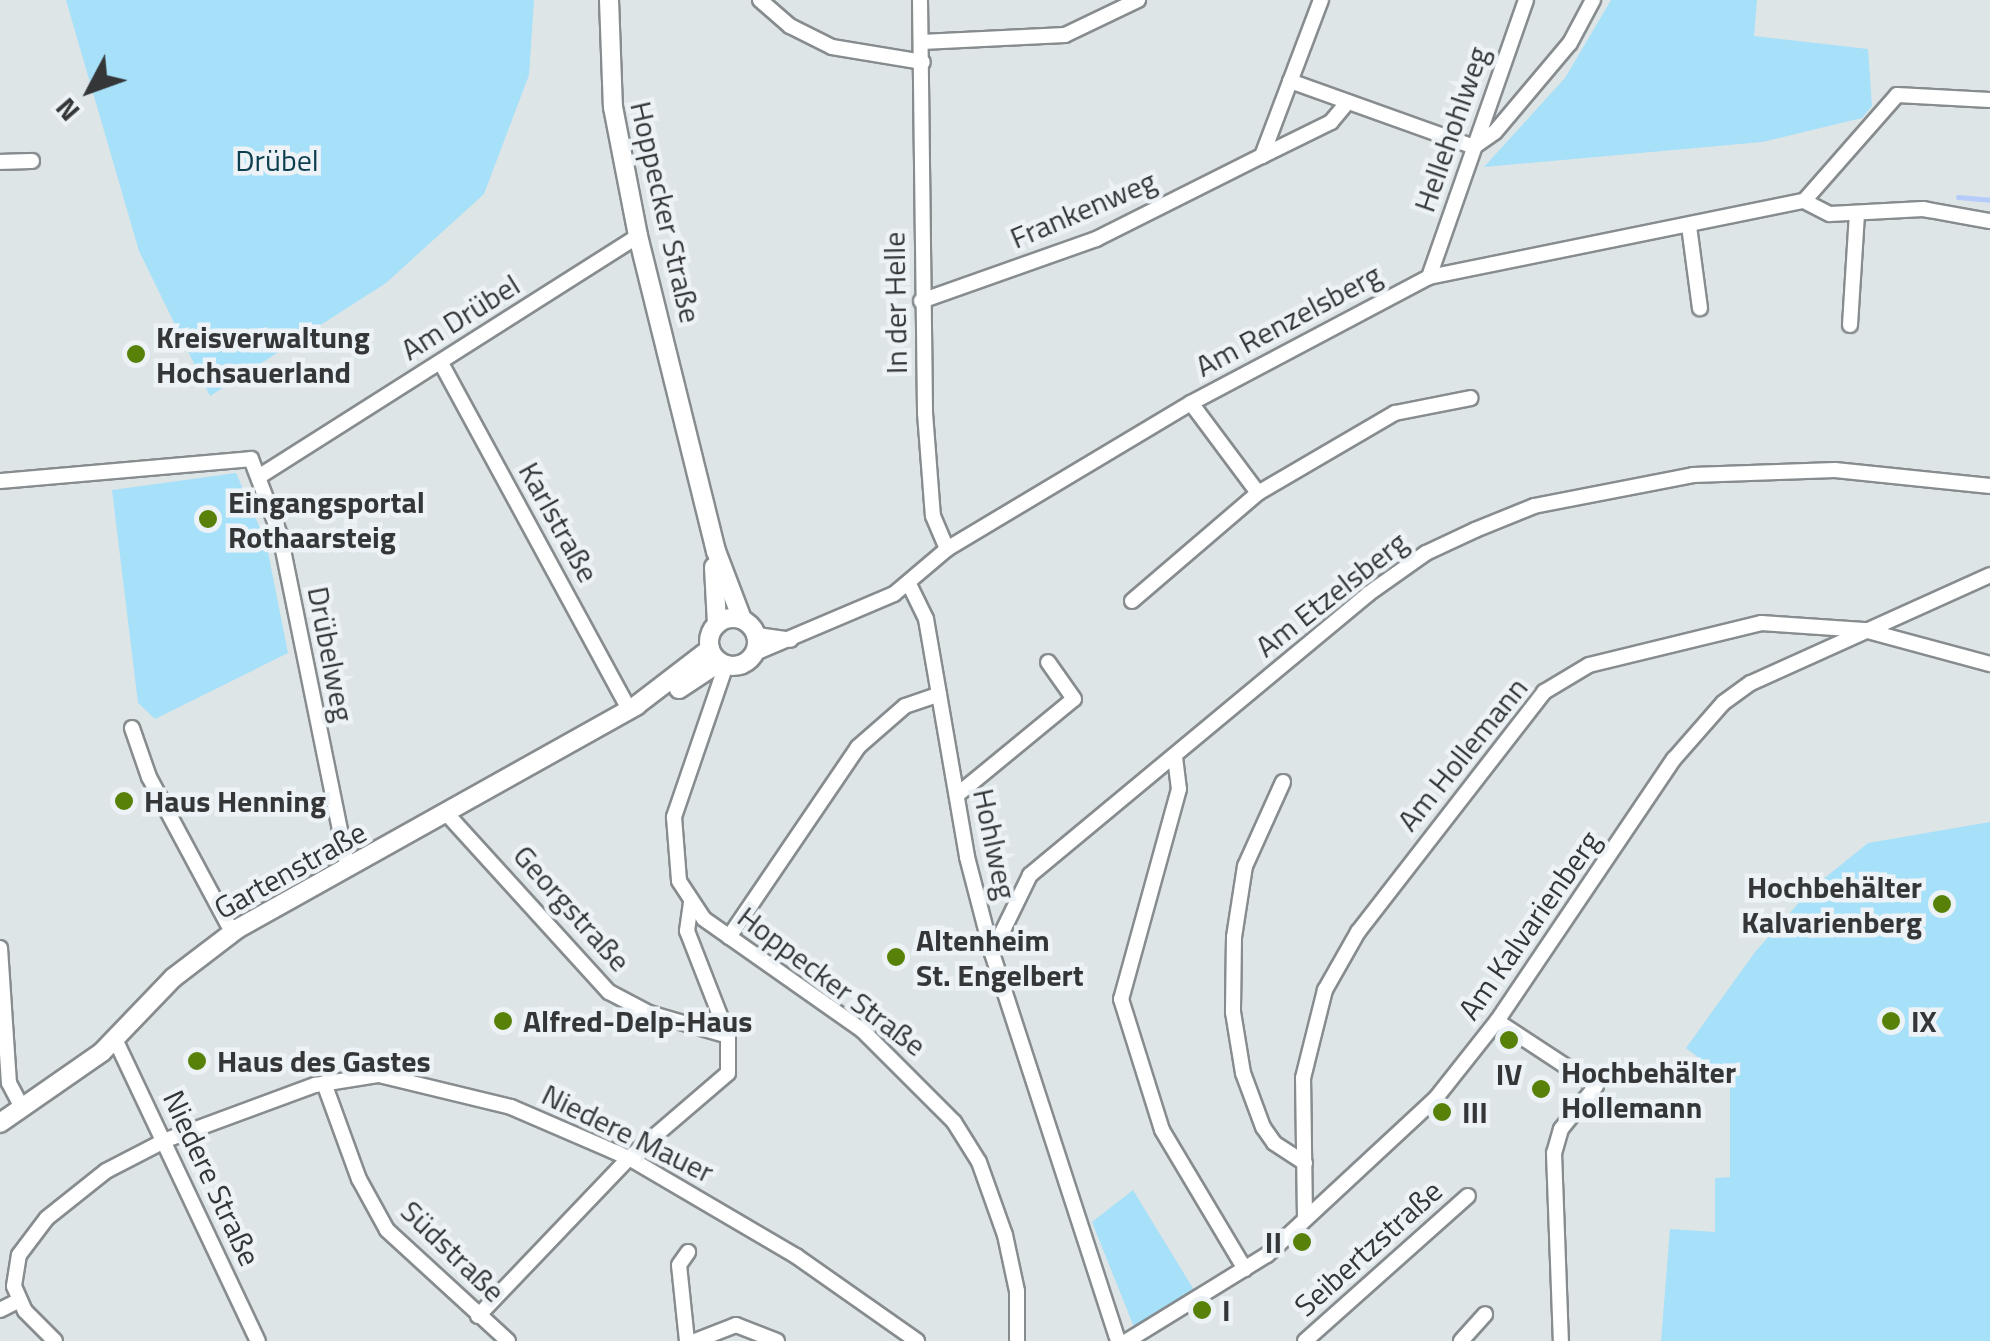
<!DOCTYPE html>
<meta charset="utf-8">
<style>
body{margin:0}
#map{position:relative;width:1990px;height:1341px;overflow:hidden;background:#dee5e7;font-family:"Titillium Web",sans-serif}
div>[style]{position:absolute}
.green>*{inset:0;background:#a6e0f9}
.stream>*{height:5px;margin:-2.5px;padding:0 2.5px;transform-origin:2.5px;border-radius:2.5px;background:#b6ccfa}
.roads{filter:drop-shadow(2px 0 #878c8f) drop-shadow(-2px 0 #878c8f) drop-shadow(0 2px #878c8f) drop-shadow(0 -2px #878c8f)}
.minor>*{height:14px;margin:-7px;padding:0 7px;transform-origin:7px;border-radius:7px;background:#fff}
.tertiary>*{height:18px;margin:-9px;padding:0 9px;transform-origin:9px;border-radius:9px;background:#fff}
.tertiary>.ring{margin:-9px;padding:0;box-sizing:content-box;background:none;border:18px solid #fff;border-radius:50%}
.dots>*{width:28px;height:28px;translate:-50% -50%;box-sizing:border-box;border:5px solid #ecf2f5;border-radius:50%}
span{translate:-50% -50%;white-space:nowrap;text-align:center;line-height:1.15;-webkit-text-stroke:9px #ecf2f5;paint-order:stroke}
.street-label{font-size:30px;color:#343637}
.park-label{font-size:30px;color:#0d3e4f}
.poi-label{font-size:30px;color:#343637;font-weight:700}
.left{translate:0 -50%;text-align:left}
.right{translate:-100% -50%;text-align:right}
.north{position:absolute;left:40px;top:40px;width:100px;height:100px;-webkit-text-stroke:8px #ecf2f5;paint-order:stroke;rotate:229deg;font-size:28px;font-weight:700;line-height:40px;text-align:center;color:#343637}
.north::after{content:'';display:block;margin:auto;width:35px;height:45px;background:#343637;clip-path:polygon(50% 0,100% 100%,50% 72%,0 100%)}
</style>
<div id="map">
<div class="green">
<i style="clip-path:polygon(66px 0,534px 0,529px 75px,484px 194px,386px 283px,210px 396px,139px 251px)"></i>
<i style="clip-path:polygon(1611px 0,1757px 0,1754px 36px,1868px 49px,1872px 106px,1862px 118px,1762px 142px,1484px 167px,1565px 78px)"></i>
<i style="clip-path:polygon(236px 473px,266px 542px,288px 653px,155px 719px,138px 703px,112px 490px)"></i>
<i style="clip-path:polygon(1990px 822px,1990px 1341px,1661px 1341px,1670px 1229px,1715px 1232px,1715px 1178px,1730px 1177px,1730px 1082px,1686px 1048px,1755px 952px,1811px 889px,1868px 843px)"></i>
<i style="clip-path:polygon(1133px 1190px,1194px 1290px,1134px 1327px,1092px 1222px)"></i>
</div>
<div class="stream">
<i style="left:1958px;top:197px;width:32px;rotate:5deg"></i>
</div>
<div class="roads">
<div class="minor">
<i style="left:760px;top:0;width:40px;rotate:41deg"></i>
<i style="left:790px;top:26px;width:47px;rotate:26.6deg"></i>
<i style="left:832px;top:47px;width:92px;rotate:9.4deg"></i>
<i style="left:920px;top:0;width:413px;rotate:89.3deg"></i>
<i style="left:925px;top:413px;width:103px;rotate:85.6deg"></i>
<i style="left:933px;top:516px;width:36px;rotate:67deg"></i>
<i style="left:922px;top:42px;width:143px;rotate:-2.8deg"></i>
<i style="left:1065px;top:35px;width:81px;rotate:-25.6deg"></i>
<i style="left:1290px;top:81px;width:195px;rotate:19.7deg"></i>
<i style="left:1475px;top:146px;width:24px;rotate:-35deg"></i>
<i style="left:1495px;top:132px;width:116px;rotate:-49.9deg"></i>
<i style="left:1570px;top:43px;width:49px;rotate:-61.9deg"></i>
<i style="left:1262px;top:156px;width:77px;rotate:-26.2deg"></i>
<i style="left:1331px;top:122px;width:26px;rotate:-50deg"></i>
<i style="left:0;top:162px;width:32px;rotate:-2deg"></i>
<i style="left:1804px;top:201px;width:141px;rotate:-48.7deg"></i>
<i style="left:1897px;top:95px;width:93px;rotate:3.1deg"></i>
<i style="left:1689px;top:226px;width:83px;rotate:82.4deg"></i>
<i style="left:1429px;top:277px;width:293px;rotate:-70.7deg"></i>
<i style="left:921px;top:301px;width:186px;rotate:-19.5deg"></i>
<i style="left:1096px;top:239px;width:186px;rotate:-26.6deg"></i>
<i style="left:1262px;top:156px;width:167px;rotate:-69.3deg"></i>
<i style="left:1850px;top:325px;width:110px;rotate:-86.4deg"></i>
<i style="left:441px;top:363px;width:392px;rotate:61.5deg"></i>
<i style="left:1191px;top:403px;width:112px;rotate:53.3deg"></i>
<i style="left:260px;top:476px;width:448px;rotate:-32.4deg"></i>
<i style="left:0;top:481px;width:252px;rotate:-5deg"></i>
<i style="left:251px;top:459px;width:81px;rotate:69.1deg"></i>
<i style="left:280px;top:535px;width:340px;rotate:78.5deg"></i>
<i style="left:909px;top:584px;width:39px;rotate:64deg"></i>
<i style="left:926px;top:619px;width:242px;rotate:80.2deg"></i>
<i style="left:967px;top:857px;width:99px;rotate:75.4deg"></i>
<i style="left:992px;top:953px;width:408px;rotate:72deg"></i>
<i style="left:1132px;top:601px;width:166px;rotate:-40.6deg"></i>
<i style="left:1258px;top:493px;width:159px;rotate:-30.3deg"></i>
<i style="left:1395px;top:413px;width:77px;rotate:-11.2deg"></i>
<i style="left:757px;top:635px;width:34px;rotate:8deg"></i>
<i style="left:755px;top:653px;width:151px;rotate:-23deg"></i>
<i style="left:894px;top:594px;width:70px;rotate:-40.3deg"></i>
<i style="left:947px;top:549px;width:284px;rotate:-30.9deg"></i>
<i style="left:1191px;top:403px;width:269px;rotate:-27.9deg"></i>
<i style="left:1429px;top:277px;width:383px;rotate:-11.5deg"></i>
<i style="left:1804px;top:201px;width:29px;rotate:27deg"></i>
<i style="left:1830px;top:214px;width:93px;rotate:-3.1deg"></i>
<i style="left:1923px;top:209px;width:68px;rotate:10.2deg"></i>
<i style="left:726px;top:665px;width:161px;rotate:108.9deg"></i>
<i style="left:674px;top:817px;width:64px;rotate:85.5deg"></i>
<i style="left:679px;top:881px;width:45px;rotate:56.7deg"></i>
<i style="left:704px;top:919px;width:193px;rotate:35.1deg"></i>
<i style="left:862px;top:1030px;width:130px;rotate:45deg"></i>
<i style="left:954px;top:1122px;width:47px;rotate:58deg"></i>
<i style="left:979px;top:1162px;width:77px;rotate:70.4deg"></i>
<i style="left:1005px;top:1235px;width:57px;rotate:77.9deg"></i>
<i style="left:1017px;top:1291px;width:50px;rotate:90deg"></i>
<i style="left:132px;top:728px;width:52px;rotate:70.9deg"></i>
<i style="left:149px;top:777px;width:176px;rotate:61.8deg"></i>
<i style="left:1175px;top:757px;width:32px;rotate:83deg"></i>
<i style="left:1179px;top:789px;width:218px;rotate:105.4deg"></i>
<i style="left:1121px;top:999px;width:137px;rotate:72.6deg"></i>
<i style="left:1162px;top:1130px;width:162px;rotate:59.2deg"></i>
<i style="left:1283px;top:782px;width:92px;rotate:114.3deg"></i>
<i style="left:1245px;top:866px;width:72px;rotate:98.8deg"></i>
<i style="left:1234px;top:937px;width:75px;rotate:90.8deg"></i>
<i style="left:1233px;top:1012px;width:62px;rotate:80.7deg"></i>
<i style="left:1243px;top:1073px;width:58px;rotate:69.7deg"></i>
<i style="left:1263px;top:1127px;width:19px;rotate:55deg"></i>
<i style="left:1274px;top:1143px;width:37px;rotate:33deg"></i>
<i style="left:957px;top:795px;width:151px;rotate:-39.4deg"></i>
<i style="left:1074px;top:699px;width:45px;rotate:-125.1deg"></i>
<i style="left:446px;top:813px;width:242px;rotate:47.7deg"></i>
<i style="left:609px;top:992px;width:45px;rotate:27.7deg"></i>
<i style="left:649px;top:1013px;width:82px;rotate:16.2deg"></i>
<i style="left:729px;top:937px;width:230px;rotate:-55.8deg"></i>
<i style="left:858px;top:747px;width:62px;rotate:-41.1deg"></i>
<i style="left:905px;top:706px;width:36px;rotate:-19deg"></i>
<i style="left:0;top:948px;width:135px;rotate:86.2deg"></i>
<i style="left:9px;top:1083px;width:27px;rotate:62deg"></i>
<i style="left:992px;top:953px;width:87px;rotate:-64deg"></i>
<i style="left:1030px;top:875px;width:440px;rotate:-39.7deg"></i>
<i style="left:1368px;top:594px;width:71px;rotate:-35.3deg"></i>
<i style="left:1426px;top:553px;width:54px;rotate:-25.1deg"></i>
<i style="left:1475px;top:530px;width:64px;rotate:-22.1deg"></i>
<i style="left:1534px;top:506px;width:162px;rotate:-11deg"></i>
<i style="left:1693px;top:475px;width:142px;rotate:-2deg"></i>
<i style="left:1835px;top:470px;width:156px;rotate:5.9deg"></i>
<i style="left:1497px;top:1021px;width:118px;rotate:33.3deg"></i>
<i style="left:1596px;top:1086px;width:55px;rotate:129.1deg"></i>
<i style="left:1561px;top:1129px;width:25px;rotate:106deg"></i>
<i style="left:1554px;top:1153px;width:188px;rotate:87.9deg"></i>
<i style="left:115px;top:1039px;width:334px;rotate:64.7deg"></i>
<i style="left:324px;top:1083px;width:102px;rotate:70deg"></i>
<i style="left:359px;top:1179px;width:58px;rotate:61.2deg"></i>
<i style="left:387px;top:1230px;width:164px;rotate:42.5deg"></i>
<i style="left:1305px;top:1219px;width:141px;rotate:-90.8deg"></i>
<i style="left:1303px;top:1078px;width:91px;rotate:-76deg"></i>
<i style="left:1325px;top:990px;width:67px;rotate:-60.4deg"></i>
<i style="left:1358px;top:932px;width:304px;rotate:-52.2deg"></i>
<i style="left:1544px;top:692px;width:52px;rotate:-31deg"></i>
<i style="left:1589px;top:665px;width:177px;rotate:-13.7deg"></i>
<i style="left:1761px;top:623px;width:103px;rotate:3.9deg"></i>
<i style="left:1864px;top:630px;width:131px;rotate:15.1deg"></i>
<i style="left:0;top:1310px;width:20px;rotate:-27deg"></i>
<i style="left:478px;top:1316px;width:219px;rotate:-46.3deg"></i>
<i style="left:629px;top:1158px;width:130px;rotate:-40.6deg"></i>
<i style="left:728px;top:1073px;width:37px;rotate:-90deg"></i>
<i style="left:728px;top:1036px;width:113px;rotate:-111.3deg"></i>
<i style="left:687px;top:931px;width:28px;rotate:-82deg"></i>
<i style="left:55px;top:1341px;width:42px;rotate:-135deg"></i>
<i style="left:25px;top:1311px;width:27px;rotate:-114deg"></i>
<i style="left:14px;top:1286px;width:31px;rotate:-81deg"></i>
<i style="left:19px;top:1255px;width:46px;rotate:-52.9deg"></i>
<i style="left:47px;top:1218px;width:75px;rotate:-38.5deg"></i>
<i style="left:106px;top:1171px;width:68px;rotate:-27.3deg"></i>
<i style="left:166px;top:1140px;width:159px;rotate:-20.3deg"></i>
<i style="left:315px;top:1085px;width:65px;rotate:-8.9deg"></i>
<i style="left:379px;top:1075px;width:136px;rotate:13.6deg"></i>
<i style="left:511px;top:1107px;width:129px;rotate:23.4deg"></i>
<i style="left:629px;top:1158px;width:194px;rotate:30.4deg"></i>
<i style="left:796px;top:1256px;width:148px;rotate:35.1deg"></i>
<i style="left:687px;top:1341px;width:76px;rotate:-96deg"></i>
<i style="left:679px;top:1265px;width:16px;rotate:-55deg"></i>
<i style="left:695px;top:1341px;width:44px;rotate:-21.3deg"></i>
<i style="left:736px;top:1325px;width:44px;rotate:21.3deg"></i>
<i style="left:1127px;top:1341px;width:164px;rotate:-31.6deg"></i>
<i style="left:1267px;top:1255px;width:231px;rotate:-42.9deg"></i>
<i style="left:1436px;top:1098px;width:98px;rotate:-51.6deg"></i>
<i style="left:1497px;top:1021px;width:316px;rotate:-56deg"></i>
<i style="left:1674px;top:759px;width:74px;rotate:-48.8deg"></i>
<i style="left:1723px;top:703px;width:34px;rotate:-36deg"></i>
<i style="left:1751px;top:683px;width:262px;rotate:-24.3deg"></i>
<i style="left:1305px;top:1341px;width:218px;rotate:-41.7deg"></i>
<i style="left:1461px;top:1341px;width:36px;rotate:-48deg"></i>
</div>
<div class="tertiary">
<i style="left:609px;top:0;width:107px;rotate:87.9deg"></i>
<i style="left:613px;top:107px;width:131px;rotate:79deg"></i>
<i style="left:638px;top:236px;width:325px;rotate:76.1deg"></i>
<i style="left:716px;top:551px;width:73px;rotate:69.1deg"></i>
<i style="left:714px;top:567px;width:57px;rotate:87deg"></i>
<i class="ring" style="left:709px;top:618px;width:30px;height:30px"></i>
<i style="left:679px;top:689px;width:49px;rotate:-33.4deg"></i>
<i style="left:0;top:1123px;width:124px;rotate:-34.8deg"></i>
<i style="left:102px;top:1052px;width:103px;rotate:-46.2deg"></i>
<i style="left:173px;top:978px;width:81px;rotate:-37.4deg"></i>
<i style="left:237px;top:929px;width:458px;rotate:-29.2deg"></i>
<i style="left:637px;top:705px;width:92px;rotate:-37.5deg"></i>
</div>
</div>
<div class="dots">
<i style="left:136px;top:354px;background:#578108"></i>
<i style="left:208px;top:519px;background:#578108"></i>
<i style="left:124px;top:801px;background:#578108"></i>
<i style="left:1942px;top:904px;background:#578108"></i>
<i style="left:896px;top:957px;background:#578108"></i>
<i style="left:503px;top:1021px;background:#578108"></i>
<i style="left:1891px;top:1021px;background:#578108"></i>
<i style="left:1509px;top:1040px;background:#578108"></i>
<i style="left:197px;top:1061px;background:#578108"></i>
<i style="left:1541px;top:1089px;background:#578108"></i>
<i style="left:1442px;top:1112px;background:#578108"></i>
<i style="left:1302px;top:1242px;background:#578108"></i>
<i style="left:1202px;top:1310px;background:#578108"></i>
</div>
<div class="street-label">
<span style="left:1451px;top:129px;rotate:-71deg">Hellehohlweg</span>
<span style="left:1083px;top:209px;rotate:-23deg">Frankenweg</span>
<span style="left:666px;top:212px;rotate:77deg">Hoppecker Straße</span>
<span style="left:895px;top:303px;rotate:-91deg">In der Helle</span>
<span style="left:460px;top:317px;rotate:-32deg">Am Drübel</span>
<span style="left:1288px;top:320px;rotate:-28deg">Am Renzelsberg</span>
<span style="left:559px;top:522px;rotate:61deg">Karlstraße</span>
<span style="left:1331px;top:594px;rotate:-38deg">Am Etzelsberg</span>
<span style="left:331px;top:654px;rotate:79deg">Drübelweg</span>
<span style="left:1462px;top:754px;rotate:-51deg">Am Hollemann</span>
<span style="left:995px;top:844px;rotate:78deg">Hohlweg</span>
<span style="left:290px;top:870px;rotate:-29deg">Gartenstraße</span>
<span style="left:572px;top:908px;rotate:48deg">Georgstraße</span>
<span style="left:1529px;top:925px;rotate:-55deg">Am Kalvarienberg</span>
<span style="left:832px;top:981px;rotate:37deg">Hoppecker Straße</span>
<span style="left:628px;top:1133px;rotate:26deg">Niedere Mauer</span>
<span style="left:212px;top:1178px;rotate:65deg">Niedere Straße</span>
<span style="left:1368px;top:1248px;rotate:-42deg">Seibertzstraße</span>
<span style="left:453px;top:1251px;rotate:44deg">Südstraße</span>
</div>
<div class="park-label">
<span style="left:277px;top:160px">Drübel</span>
</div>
<div class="poi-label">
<span class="left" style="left:156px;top:354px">Kreisverwaltung<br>Hochsauerland</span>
<span class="left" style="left:228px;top:519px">Eingangsportal<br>Rothaarsteig</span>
<span class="left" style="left:144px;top:801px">Haus Henning</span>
<span class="right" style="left:1922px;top:904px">Hochbehälter<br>Kalvarienberg</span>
<span class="left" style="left:916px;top:957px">Altenheim<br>St. Engelbert</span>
<span class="left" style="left:523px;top:1021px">Alfred-Delp-Haus</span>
<span class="left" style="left:1911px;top:1021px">IX</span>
<span class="left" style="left:217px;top:1061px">Haus des Gastes</span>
<span class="left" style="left:1561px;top:1089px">Hochbehälter<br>Hollemann</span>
<span style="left:1509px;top:1074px">IV</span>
<span class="left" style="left:1462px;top:1112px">III</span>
<span class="right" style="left:1282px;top:1242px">II</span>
<span class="left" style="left:1222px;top:1310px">I</span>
</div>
<div class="north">N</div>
</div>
